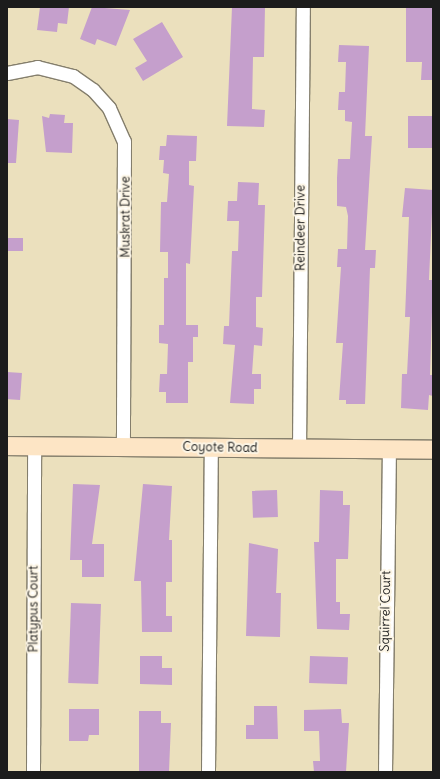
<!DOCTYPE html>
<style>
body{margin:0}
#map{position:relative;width:440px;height:779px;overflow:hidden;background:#ebe0bd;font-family:Delius,sans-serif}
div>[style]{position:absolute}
.building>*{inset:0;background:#c59fcc;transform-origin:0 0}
.roads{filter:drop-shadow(1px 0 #847e6c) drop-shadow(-1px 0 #847e6c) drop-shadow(0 1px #847e6c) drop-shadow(0 -1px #847e6c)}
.street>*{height:13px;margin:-6.5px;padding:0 6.5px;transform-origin:6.5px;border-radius:6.5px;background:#fff}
.secondary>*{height:18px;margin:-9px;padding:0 9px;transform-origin:9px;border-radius:9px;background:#fde5c5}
span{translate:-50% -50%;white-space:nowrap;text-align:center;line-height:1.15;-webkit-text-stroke:4px #fcf5e5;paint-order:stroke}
.street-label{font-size:13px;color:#1c1c1c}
.frame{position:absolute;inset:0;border:8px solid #1c1c1c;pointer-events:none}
</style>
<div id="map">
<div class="building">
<i style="clip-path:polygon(40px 7px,69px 7px,67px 24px,58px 23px,57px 32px,37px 30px)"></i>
<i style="clip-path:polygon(92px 7px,130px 10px,116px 46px,97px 39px,95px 45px,80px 39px)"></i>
<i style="clip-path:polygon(232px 7px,265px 7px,264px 57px,253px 57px,252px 109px,265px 110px,264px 127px,227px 126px)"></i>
<i style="clip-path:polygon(406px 7px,433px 7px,433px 80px,421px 80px,422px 62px,406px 62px)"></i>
<i style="clip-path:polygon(162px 22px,183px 57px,143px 81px,135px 68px,147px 61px,133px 39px)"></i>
<i style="clip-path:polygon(339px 45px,369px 46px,365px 136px,372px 136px,365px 250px,376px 250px,375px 268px,370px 268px,365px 404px,346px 404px,346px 400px,339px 400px,343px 343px,336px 343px,341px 267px,337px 267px,338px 249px,347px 249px,348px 216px,346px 207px,337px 206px,337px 178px,338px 159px,350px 159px,352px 122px,345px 121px,345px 110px,338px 110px,339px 92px,345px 92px,346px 62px,338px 62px)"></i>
<i style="clip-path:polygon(50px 114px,65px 115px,64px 123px,73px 123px,72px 153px,46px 152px,42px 116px,49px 118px)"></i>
<i style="left:433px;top:116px;width:32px;height:25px;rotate:90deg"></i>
<i style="clip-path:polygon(7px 119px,19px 120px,16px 163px,7px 163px)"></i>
<i style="clip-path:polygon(167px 135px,197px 136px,196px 161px,189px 161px,189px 185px,194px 186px,190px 264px,186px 263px,186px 325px,198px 325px,198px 337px,193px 337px,193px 362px,188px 362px,188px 403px,166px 403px,166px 392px,159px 392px,160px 374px,167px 374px,168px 344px,159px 343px,159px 325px,164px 325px,164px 278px,168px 278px,168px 252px,160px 252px,161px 202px,167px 202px,169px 174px,163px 173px,164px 160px,159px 160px,160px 146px,166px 146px)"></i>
<i style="clip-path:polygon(238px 182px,259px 183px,258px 205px,265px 205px,262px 297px,256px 297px,256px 327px,263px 328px,262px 346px,254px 345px,252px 374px,261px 374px,261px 389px,254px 389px,254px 404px,230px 403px,235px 345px,223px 344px,224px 326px,229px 326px,232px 251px,238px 251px,239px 221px,227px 221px,228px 201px,237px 201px)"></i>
<i style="clip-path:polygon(405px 188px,433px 190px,429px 280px,433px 280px,430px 375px,433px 375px,433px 396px,429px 395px,428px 410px,401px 408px,402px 374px,407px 374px,410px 317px,405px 317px,409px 217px,402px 217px)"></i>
<i style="left:7px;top:238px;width:16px;height:13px"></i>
<i style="left:7px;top:372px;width:15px;height:27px;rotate:4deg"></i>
<i style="clip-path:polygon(73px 484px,100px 485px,92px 544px,104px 544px,104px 577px,82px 577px,82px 560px,70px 560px)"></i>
<i style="clip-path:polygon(143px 484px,172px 486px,169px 540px,172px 540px,172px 582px,166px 582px,166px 616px,172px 616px,172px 632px,142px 632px,141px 581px,134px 581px)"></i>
<i style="left:277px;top:490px;width:27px;height:25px;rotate:88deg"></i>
<i style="clip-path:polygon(320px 490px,343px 491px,343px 505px,350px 505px,348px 559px,336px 559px,336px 602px,340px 602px,340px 614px,350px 614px,349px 630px,317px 629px,314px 542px,319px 542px)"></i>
<i style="clip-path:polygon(249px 543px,278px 549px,276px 593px,281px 593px,280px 637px,246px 636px)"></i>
<i style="left:71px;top:603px;width:30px;height:80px;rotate:2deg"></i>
<i style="clip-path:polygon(140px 656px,162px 656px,162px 668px,172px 668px,172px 685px,140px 684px)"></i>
<i style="left:310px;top:656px;width:38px;height:27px;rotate:2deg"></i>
<i style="clip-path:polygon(254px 706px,277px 706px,278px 739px,246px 739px,246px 725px,254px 725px)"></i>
<i style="clip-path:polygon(69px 709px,99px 709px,99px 735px,89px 735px,88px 741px,69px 741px)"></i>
<i style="clip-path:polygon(341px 709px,342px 723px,349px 723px,346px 772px,314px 772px,313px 761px,320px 761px,319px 731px,304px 731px,304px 710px)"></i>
<i style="clip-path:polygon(139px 711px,161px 711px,161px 723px,171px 723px,169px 772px,139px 772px)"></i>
</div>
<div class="roads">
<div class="street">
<i style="left:7px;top:73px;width:31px;rotate:-11deg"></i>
<i style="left:37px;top:67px;width:37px;rotate:14deg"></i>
<i style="left:73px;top:76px;width:24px;rotate:35deg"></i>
<i style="left:93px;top:90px;width:24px;rotate:48deg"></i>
<i style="left:109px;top:108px;width:36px;rotate:66deg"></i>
<i style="left:124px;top:141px;width:306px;rotate:90.2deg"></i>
<i style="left:299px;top:449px;width:442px;rotate:-89.5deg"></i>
<i style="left:33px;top:772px;width:326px;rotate:-89.8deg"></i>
<i style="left:208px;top:772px;width:324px;rotate:-89.5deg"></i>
<i style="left:385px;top:772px;width:322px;rotate:-89.3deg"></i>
</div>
<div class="secondary">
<i style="left:7px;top:446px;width:426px;rotate:0.5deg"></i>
</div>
</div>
<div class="street-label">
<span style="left:126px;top:217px;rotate:-90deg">Muskrat Drive</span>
<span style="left:301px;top:228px;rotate:-90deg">Reindeer Drive</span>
<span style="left:220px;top:448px;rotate:1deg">Coyote Road</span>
<span style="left:34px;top:609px;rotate:-90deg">Platypus Court</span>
<span style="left:386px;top:611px;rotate:-89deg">Squirrel Court</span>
</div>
<div class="frame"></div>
</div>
